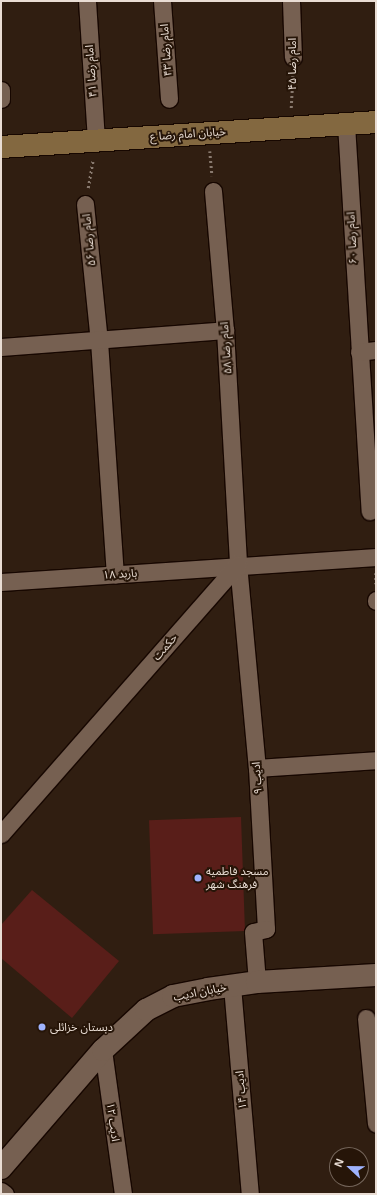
<!DOCTYPE html>
<meta charset="utf-8">
<style>
body{margin:0}
#map{position:relative;width:377px;height:1195px;overflow:hidden;background:#301e11;font-family:Arial,"Noto Sans Arabic",sans-serif}
div>[style]{position:absolute}
.building>*{inset:0;background:#591e19;transform-origin:0 0}
.path>*{height:2.5px;margin-top:-1.25px;transform-origin:0;background:repeating-linear-gradient(90deg,#897a6f 0 2px,transparent 0 5px)}
.roads{filter:drop-shadow(1px 0 #170700) drop-shadow(-1px 0 #170700) drop-shadow(0 1px #170700) drop-shadow(0 -1px #170700)}
.minor>*{height:17px;margin:-8.5px;padding:0 8.5px;transform-origin:8.5px;border-radius:8.5px;background:#766051}
.tertiary>*{height:22px;margin:-11px;padding:0 11px;transform-origin:11px;border-radius:11px;background:#766051}
.secondary>*{height:22px;margin:-11px;padding:0 11px;transform-origin:11px;border-radius:11px;background:#836840}
.dots>*{width:11px;height:11px;translate:-50% -50%;box-sizing:border-box;border:2px solid #261508;border-radius:50%}
span{translate:-50% -50%;white-space:nowrap;text-align:center;line-height:1.15;-webkit-text-stroke:4px #261508;paint-order:stroke}
.street-label{font-size:11px;color:#e9ddd4}
.poi-label{font-size:11px;color:#e9ddd4}
.left{translate:0 -50%;text-align:left}
.frame{position:absolute;inset:0;border:2px solid #e9ddd4;pointer-events:none}
.north{position:absolute;left:329px;top:1147px;width:40px;height:40px;box-sizing:border-box;background:#261508;border:1px solid #74655a;border-radius:50%;rotate:292deg;font-size:11px;font-weight:700;line-height:16px;text-align:center;color:#e9ddd4}
.north::after{content:'';display:block;margin:auto;width:14px;height:18px;background:#9fb3fd;clip-path:polygon(50% 0,100% 100%,50% 72%,0 100%)}
</style>
<div id="map">
<div class="building">
<i style="left:241px;top:817px;width:114px;height:92px;rotate:88deg"></i>
<i style="clip-path:polygon(32px 890px,119px 961px,72px 1018px,1px 958px,1px 925px)"></i>
</div>
<div class="path">
<i style="left:291px;top:108px;width:35px;rotate:-87deg"></i>
<i style="left:210px;top:151px;width:25px;rotate:85deg"></i>
<i style="left:88px;top:188px;width:29px;rotate:-80deg"></i>
<i style="left:376px;top:573px;width:11px;rotate:90deg"></i>
</div>
<div class="roads">
<div class="minor">
<i style="left:87px;top:1px;width:140px;rotate:86.3deg"></i>
<i style="left:162px;top:1px;width:98px;rotate:85.9deg"></i>
<i style="left:291px;top:1px;width:56px;rotate:88deg"></i>
<i style="left:1px;top:90px;width:9px;rotate:90deg"></i>
<i style="left:346px;top:124px;width:388px;rotate:86.5deg"></i>
<i style="left:213px;top:191px;width:140px;rotate:85.1deg"></i>
<i style="left:225px;top:330px;width:234px;rotate:86.8deg"></i>
<i style="left:238px;top:564px;width:205px;rotate:84.7deg"></i>
<i style="left:257px;top:768px;width:161px;rotate:86.8deg"></i>
<i style="left:266px;top:929px;width:13px;rotate:167deg"></i>
<i style="left:253px;top:932px;width:50px;rotate:85.4deg"></i>
<i style="left:85px;top:204px;width:138px;rotate:84.2deg"></i>
<i style="left:99px;top:341px;width:234px;rotate:86.1deg"></i>
<i style="left:1px;top:347px;width:225px;rotate:-4.3deg"></i>
<i style="left:359px;top:352px;width:17px;rotate:-7deg"></i>
<i style="left:1px;top:582px;width:376px;rotate:-3.8deg"></i>
<i style="left:376px;top:600px;width:1px;rotate:90deg"></i>
<i style="left:257px;top:768px;width:119px;rotate:-3.8deg"></i>
<i style="left:1px;top:834px;width:359px;rotate:-48.7deg"></i>
<i style="left:232px;top:986px;width:209px;rotate:85.1deg"></i>
<i style="left:366px;top:1018px;width:106px;rotate:84.6deg"></i>
<i style="left:103px;top:1050px;width:145px;rotate:82.1deg"></i>
<i style="left:1px;top:1191px;width:5px;rotate:37deg"></i>
</div>
<div class="tertiary">
<i style="left:1px;top:1168px;width:156px;rotate:-49.2deg"></i>
<i style="left:103px;top:1050px;width:59px;rotate:-42.9deg"></i>
<i style="left:146px;top:1010px;width:30px;rotate:-27deg"></i>
<i style="left:173px;top:996px;width:36px;rotate:-11deg"></i>
<i style="left:208px;top:989px;width:49px;rotate:-8.1deg"></i>
<i style="left:257px;top:982px;width:119px;rotate:-3.4deg"></i>
</div>
<div class="secondary">
<i style="left:1px;top:147px;width:376px;rotate:-3.8deg"></i>
</div>
</div>
<div class="dots">
<i style="left:198px;top:878px;background:#9fb3fd"></i>
<i style="left:42px;top:1027px;background:#9fb3fd"></i>
</div>
<div class="street-label">
<span style="left:166px;top:50px;rotate:-94deg">امام رضا ۴۳</span>
<span style="left:292px;top:64px;rotate:-90deg">امام رضا ۴۵</span>
<span style="left:91px;top:71px;rotate:-94deg">امام رضا ۴۱</span>
<span style="left:188px;top:134px;rotate:-4deg">خیابان امام رضا ع</span>
<span style="left:352px;top:238px;rotate:-93deg">امام رضا ۶۰</span>
<span style="left:89px;top:240px;rotate:-96deg">امام رضا ۵۶</span>
<span style="left:226px;top:348px;rotate:-94deg">امام رضا ۵۸</span>
<span style="left:120px;top:574px;rotate:-4deg">باربد ۱۸</span>
<span style="left:165px;top:647px;rotate:-49deg">حکمت</span>
<span style="left:257px;top:778px;rotate:-94deg">ادیب ۹</span>
<span style="left:200px;top:992px;rotate:-11deg">خیابان ادیب</span>
<span style="left:241px;top:1090px;rotate:-95deg">ادیب ۱۴</span>
<span style="left:113px;top:1122px;rotate:82deg">ادیب ۱۲</span>
</div>
<div class="poi-label">
<span class="left" style="left:206px;top:878px">مسجد فاطمیه<br>فرهنگ شهر</span>
<span class="left" style="left:50px;top:1027px">دبستان خزائلی</span>
</div>
<div class="frame"></div>
<div class="north">N</div>
</div>
